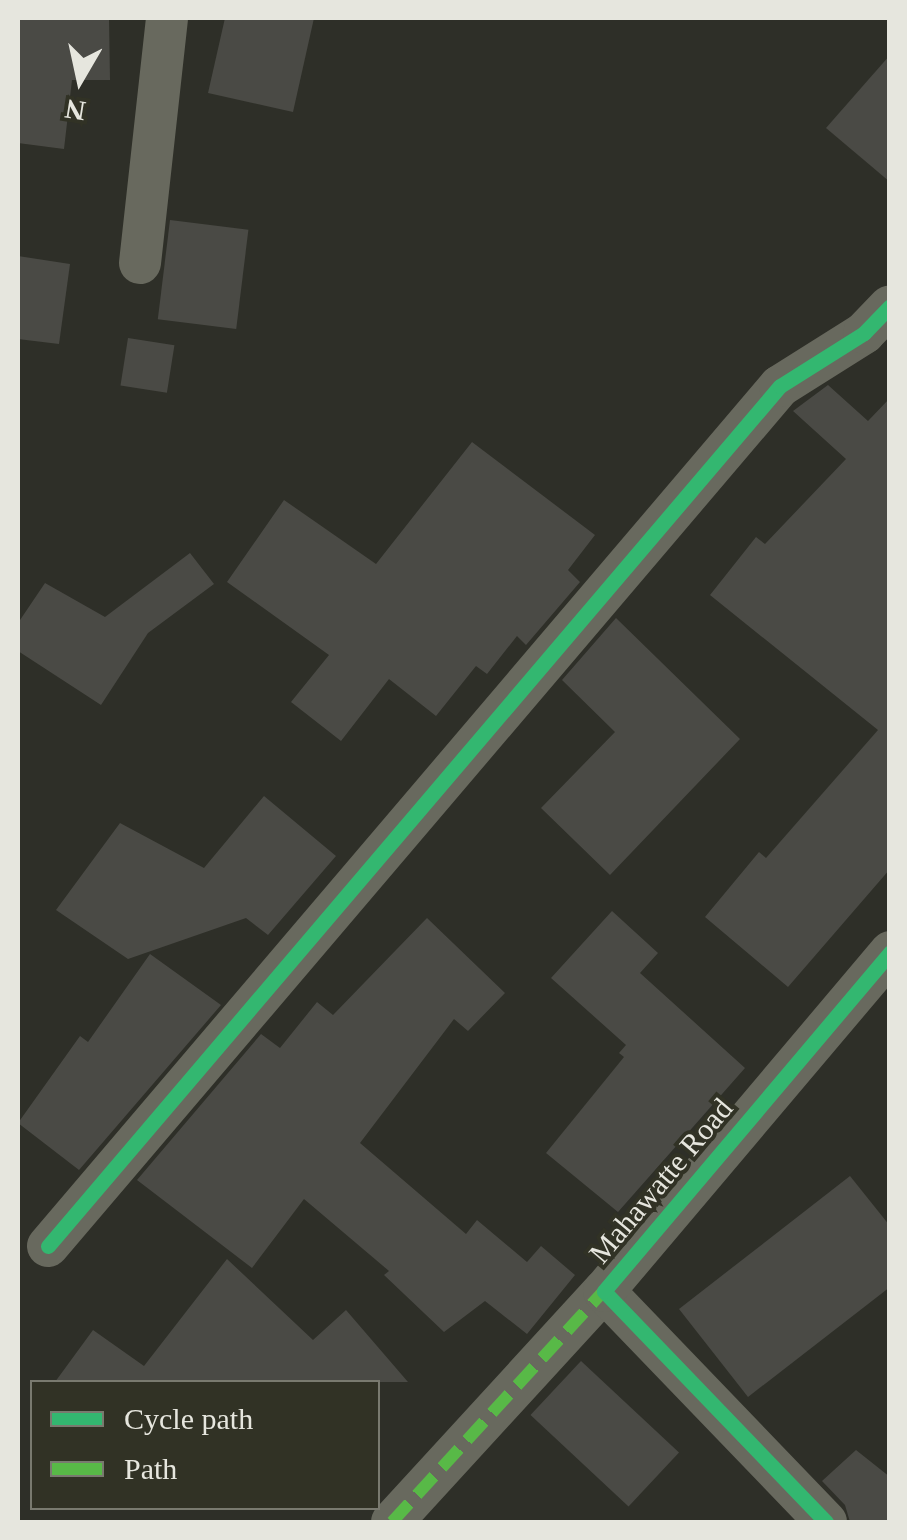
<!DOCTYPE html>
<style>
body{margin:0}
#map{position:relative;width:907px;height:1540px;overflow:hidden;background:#2e2f28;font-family:"Times New Roman",serif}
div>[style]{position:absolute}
.building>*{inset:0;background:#4a4a45;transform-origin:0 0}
.street>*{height:42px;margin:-21px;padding:0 21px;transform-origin:21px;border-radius:21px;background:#68695e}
.quiet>*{height:12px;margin-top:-6px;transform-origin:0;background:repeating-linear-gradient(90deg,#58b947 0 25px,transparent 0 37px)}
.cycleway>*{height:15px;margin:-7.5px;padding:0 7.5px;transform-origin:7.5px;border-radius:7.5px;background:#33b770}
span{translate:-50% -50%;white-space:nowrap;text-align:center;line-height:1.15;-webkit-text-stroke:8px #313225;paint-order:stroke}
.street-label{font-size:30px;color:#e6e6de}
.frame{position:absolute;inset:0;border:20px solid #e6e6de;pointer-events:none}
.legend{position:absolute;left:30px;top:1380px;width:350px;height:130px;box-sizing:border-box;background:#313225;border:2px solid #797a6f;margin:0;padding:12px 18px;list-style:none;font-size:30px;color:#e6e6de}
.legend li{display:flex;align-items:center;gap:20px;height:50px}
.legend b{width:50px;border:2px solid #797a6f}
.north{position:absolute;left:30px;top:30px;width:100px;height:100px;-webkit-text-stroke:8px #313225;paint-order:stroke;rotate:189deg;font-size:28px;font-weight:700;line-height:40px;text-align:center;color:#e6e6de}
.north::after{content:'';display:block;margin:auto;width:35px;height:45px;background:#e6e6de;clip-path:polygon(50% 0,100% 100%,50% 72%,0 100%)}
</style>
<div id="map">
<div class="building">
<i style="clip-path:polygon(18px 18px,109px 18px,110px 80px,72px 80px,64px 149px,18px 143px)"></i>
<i style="clip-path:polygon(225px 18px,314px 18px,293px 112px,208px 93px)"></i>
<i style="clip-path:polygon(890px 55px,890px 182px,826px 128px)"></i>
<i style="left:170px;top:220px;width:79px;height:100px;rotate:7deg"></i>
<i style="clip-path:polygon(18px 256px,70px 264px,59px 344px,18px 339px)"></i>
<i style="left:128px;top:338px;width:47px;height:48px;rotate:9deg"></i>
<i style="clip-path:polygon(828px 385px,868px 421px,890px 398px,890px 869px,788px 987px,705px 917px,759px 852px,766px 858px,878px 730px,710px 595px,756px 537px,765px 544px,846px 459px,793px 411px)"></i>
<i style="clip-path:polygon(472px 442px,595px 535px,568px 570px,580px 582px,526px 645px,517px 636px,487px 674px,476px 666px,436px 716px,389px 679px,341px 741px,291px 702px,329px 655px,227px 582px,284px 500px,376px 564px)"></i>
<i style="clip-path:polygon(190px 553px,214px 584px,148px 633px,101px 705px,18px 651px,18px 623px,45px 583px,105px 617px)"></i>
<i style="clip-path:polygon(616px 618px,740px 739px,610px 875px,541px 808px,615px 732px,562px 680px)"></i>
<i style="clip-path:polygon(264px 796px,336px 856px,268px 935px,246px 918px,128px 959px,56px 910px,120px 823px,204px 868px)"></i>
<i style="clip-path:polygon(612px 911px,658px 953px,640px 973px,745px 1068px,618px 1212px,546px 1153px,624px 1057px,619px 1053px,626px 1045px,551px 978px)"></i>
<i style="clip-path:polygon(427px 918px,505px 993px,468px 1031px,454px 1019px,360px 1143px,466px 1234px,477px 1220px,527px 1262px,541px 1246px,575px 1275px,527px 1334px,485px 1301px,444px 1332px,384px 1275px,389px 1271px,304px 1199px,252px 1268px,137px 1180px,261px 1034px,280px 1048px,317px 1002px,333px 1015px)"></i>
<i style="clip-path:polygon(150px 954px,221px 1005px,79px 1170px,18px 1123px,80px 1036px,88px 1042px)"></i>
<i style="clip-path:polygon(850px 1176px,890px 1226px,890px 1287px,748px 1397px,679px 1309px)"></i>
<i style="clip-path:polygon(227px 1259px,313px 1340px,346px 1310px,408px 1382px,55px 1382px,93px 1330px,144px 1366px)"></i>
<i style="left:581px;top:1361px;width:134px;height:74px;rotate:43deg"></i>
<i style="clip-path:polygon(856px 1450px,890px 1477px,890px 1522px,850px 1522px,845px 1505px,822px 1481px)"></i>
</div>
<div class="street">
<i style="left:140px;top:263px;width:246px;rotate:-83.7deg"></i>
<i style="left:48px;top:1246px;width:1129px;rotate:-49.6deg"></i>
<i style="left:780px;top:386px;width:99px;rotate:-32.2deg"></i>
<i style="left:864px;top:333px;width:37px;rotate:-46deg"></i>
<i style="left:392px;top:1522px;width:314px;rotate:-47.5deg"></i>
<i style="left:826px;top:1522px;width:320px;rotate:-133.9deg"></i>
<i style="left:604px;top:1291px;width:444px;rotate:-49.8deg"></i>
</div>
<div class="quiet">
<i style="left:392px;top:1522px;width:314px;rotate:-47.5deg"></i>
</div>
<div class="cycleway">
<i style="left:48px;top:1246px;width:1129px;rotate:-49.6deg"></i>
<i style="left:780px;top:386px;width:99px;rotate:-32.2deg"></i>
<i style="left:864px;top:333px;width:37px;rotate:-46deg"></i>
<i style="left:826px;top:1522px;width:320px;rotate:-133.9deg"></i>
<i style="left:604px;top:1291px;width:444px;rotate:-49.8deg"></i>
</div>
<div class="street-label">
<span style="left:661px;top:1181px;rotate:-50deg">Mahawatte Road</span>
</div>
<div class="frame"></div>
<ul class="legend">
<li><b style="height:12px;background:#33b770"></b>Cycle path</li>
<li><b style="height:12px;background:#58b947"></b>Path</li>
</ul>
<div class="north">N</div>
</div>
